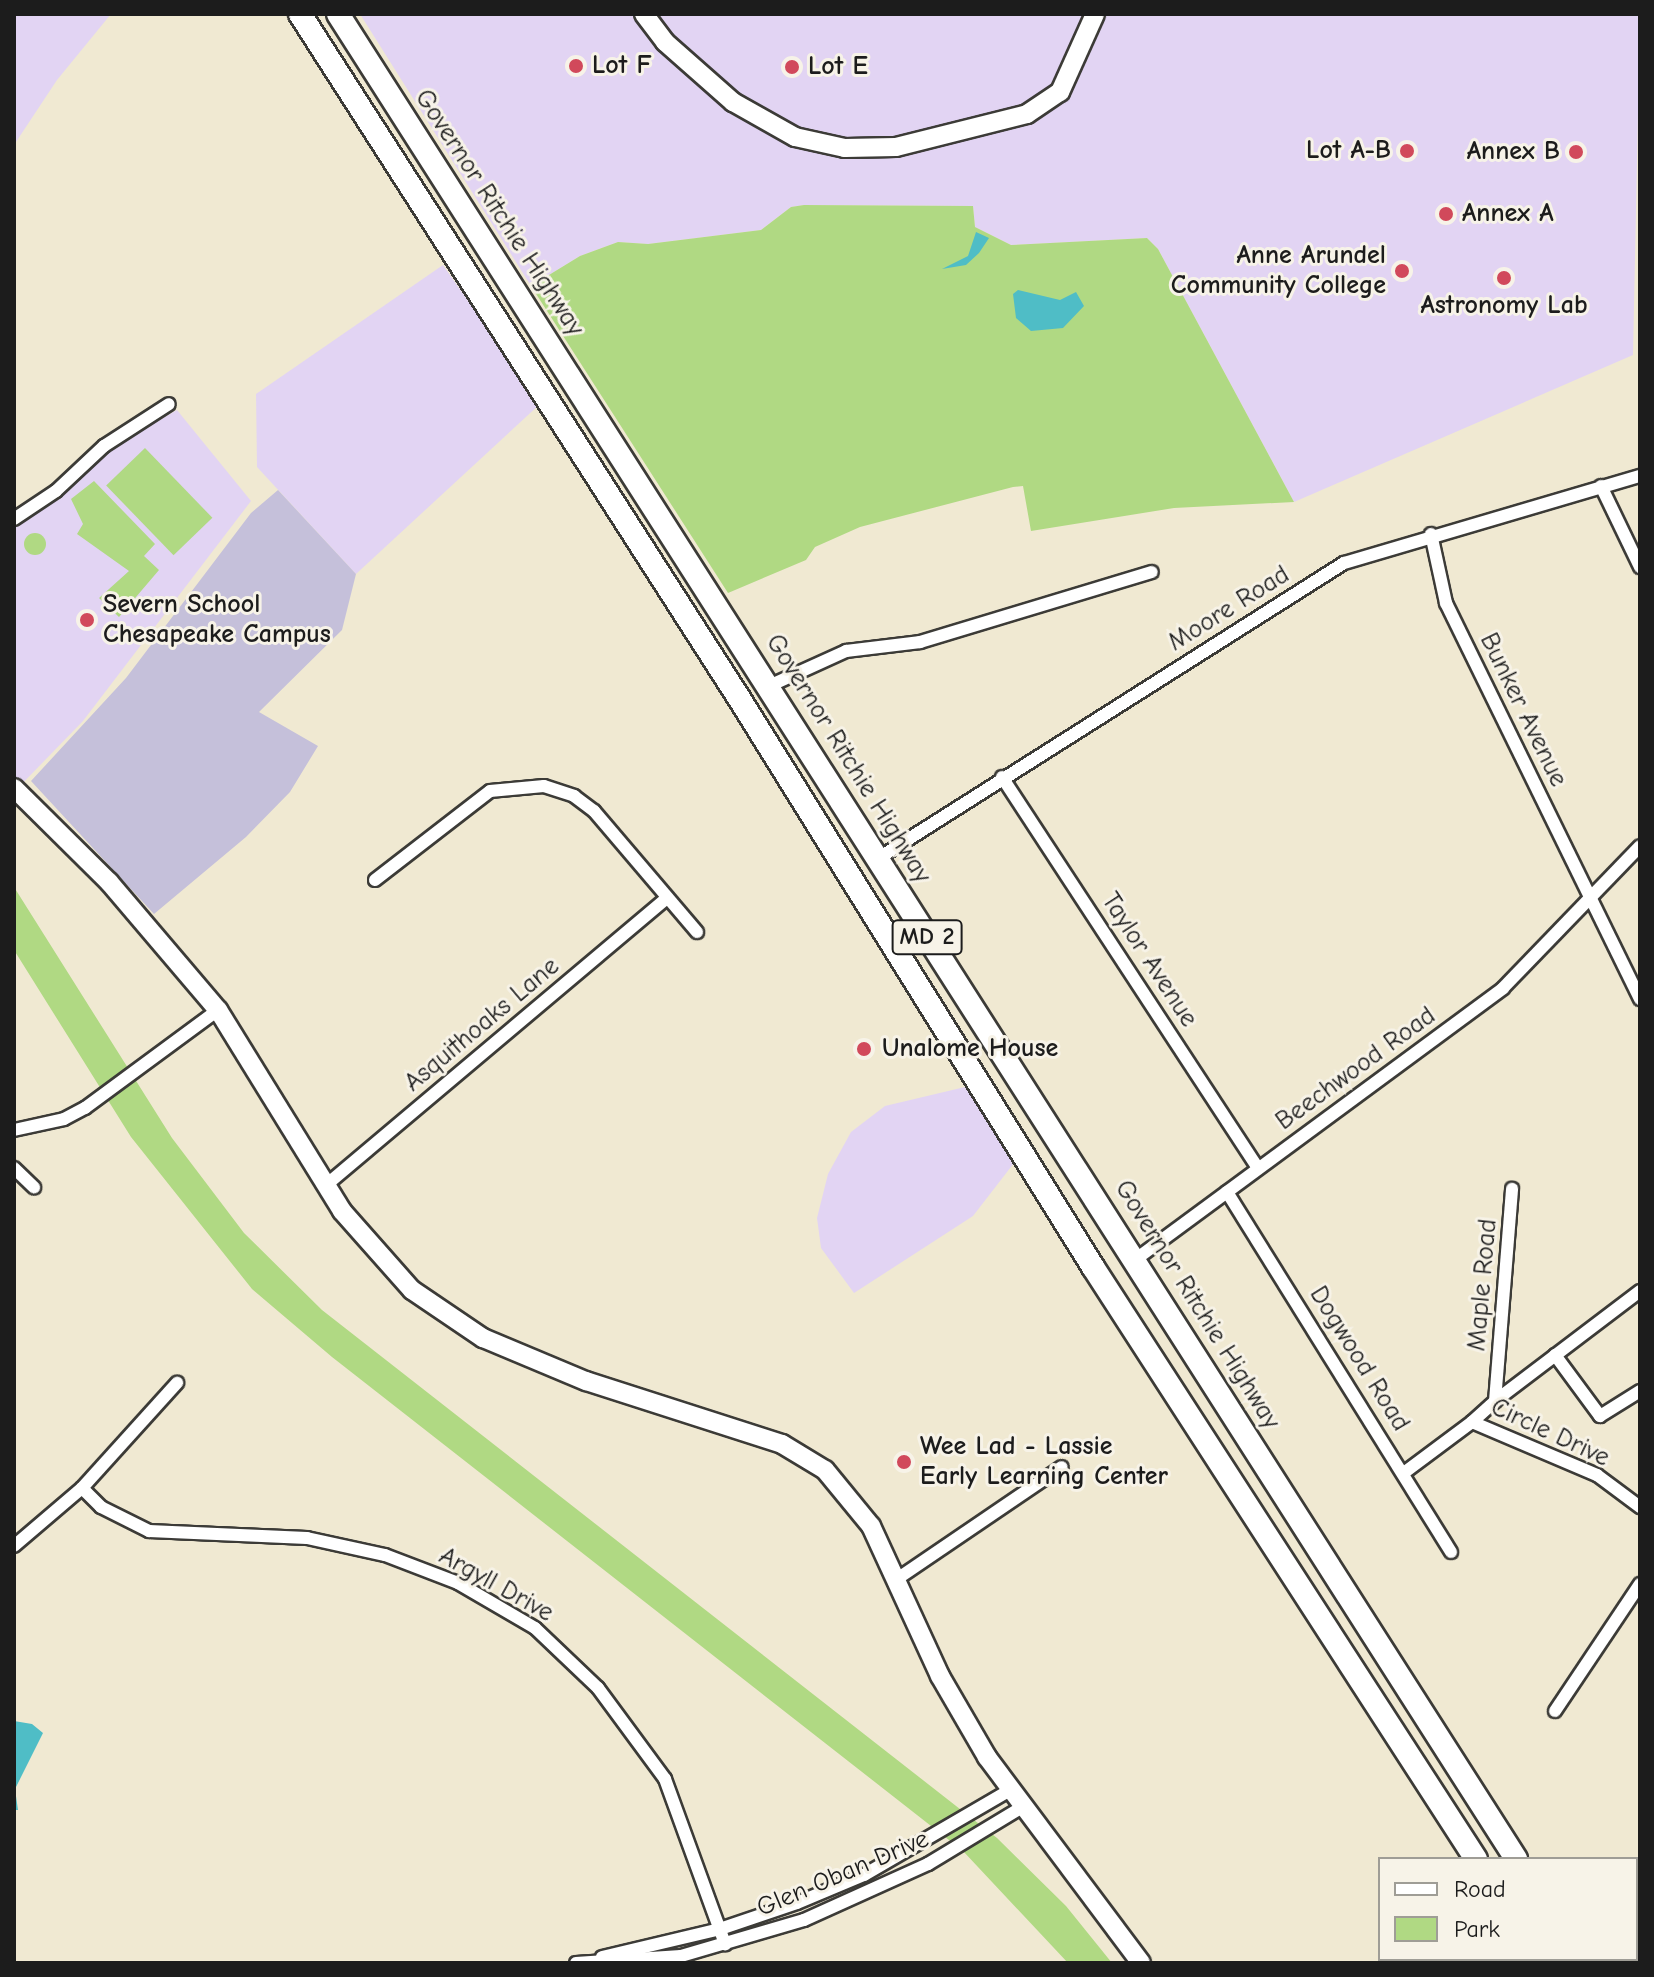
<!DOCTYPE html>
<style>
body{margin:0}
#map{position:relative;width:1654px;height:1977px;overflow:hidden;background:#f0e9d2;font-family:"Comic Neue",sans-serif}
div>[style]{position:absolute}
.built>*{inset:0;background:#e2d4f3}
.industrial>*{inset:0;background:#c5c0da}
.green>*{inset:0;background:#b0d983;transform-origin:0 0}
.round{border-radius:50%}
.water>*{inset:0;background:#4fbdc6}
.roads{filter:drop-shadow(2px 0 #3c3b37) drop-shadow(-2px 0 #3c3b37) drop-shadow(0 2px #3c3b37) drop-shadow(0 -2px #3c3b37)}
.street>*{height:12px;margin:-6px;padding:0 6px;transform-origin:6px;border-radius:6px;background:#fff}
.secondary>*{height:18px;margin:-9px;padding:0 9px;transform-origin:9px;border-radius:9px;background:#fff}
.highway>*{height:22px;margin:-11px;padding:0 11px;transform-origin:11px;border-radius:11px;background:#fff}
.dots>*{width:22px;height:22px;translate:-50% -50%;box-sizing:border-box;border:4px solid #f7f3e8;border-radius:50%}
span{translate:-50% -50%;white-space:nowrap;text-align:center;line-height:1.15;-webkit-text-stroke:6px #f7f3e8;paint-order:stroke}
.shield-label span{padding:2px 6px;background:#f7f3e8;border:2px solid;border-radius:6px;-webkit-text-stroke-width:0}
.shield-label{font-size:24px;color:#1c1c1c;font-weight:700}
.poi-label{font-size:26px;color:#1c1c1c;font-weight:700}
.left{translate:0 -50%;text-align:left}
.right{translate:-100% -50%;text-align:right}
.street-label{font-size:26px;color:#1c1c1c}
.frame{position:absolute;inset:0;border:16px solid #1c1c1c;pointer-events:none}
.legend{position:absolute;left:1378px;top:1857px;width:260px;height:104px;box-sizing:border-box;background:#f7f3e8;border:2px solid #9f9d96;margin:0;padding:10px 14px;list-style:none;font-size:24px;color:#1c1c1c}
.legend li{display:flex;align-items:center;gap:16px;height:40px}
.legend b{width:40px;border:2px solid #9f9d96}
</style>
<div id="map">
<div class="built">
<i style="clip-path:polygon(14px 14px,111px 14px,57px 80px,14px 145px)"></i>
<i style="clip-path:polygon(360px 14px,1640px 14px,1633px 355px,1294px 502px,1158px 249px,1147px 238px,1011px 245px,975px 227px,973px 206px,804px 205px,791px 207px,761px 230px,648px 244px,618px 242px,580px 256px,531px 286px)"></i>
<i style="clip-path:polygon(443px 265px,540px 404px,356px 574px,257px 467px,256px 394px)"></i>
<i style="clip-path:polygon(177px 410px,251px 501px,83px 721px,16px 790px,14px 519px,77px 467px)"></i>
<i style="clip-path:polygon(965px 1087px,1014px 1163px,973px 1216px,854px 1293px,821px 1248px,817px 1218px,828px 1174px,851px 1132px,885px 1106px)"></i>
</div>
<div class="industrial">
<i style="clip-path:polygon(278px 490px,356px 574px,342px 630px,259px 712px,318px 746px,290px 792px,246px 837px,154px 914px,31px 781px,126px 678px,251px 513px)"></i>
</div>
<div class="green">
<i style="clip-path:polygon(804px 205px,973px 206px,975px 227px,1011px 245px,1147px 238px,1158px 249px,1294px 502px,1174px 508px,1031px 531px,1023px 486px,1013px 487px,860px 527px,815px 547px,806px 560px,728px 593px,531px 286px,580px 256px,618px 242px,648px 244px,761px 230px,791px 207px)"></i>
<i style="left:145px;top:448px;width:97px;height:54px;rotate:46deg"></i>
<i style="clip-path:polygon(94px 481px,155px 544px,144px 556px,159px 570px,119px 617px,99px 598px,129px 571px,77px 534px,83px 524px,71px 499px)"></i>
<i class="round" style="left:24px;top:533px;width:22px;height:22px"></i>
<i style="clip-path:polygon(14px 887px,172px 1138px,244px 1233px,322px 1310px,997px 1838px,1066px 1906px,1112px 1963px,1068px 1963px,963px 1851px,332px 1357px,252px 1289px,131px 1137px,14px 950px)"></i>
</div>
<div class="water">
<i style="clip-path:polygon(976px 232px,989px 238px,979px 253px,966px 265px,942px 269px,968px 256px)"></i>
<i style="clip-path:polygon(1018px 290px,1060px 300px,1076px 292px,1084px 306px,1063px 328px,1031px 331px,1016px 318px,1013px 294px)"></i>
<i style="clip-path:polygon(14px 1721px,32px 1724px,43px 1733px,15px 1789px,18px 1810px,14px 1810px)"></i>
</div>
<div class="roads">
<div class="street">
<i style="left:1601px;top:486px;width:90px;rotate:64.3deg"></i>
<i style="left:14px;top:519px;width:50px;rotate:-33.7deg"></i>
<i style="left:56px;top:491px;width:66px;rotate:-43.2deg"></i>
<i style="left:104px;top:446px;width:77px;rotate:-32.9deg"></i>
<i style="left:1431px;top:534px;width:71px;rotate:77.7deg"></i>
<i style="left:1446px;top:603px;width:441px;rotate:63.9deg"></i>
<i style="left:769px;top:686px;width:85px;rotate:-24.4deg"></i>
<i style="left:846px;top:651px;width:75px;rotate:-6.9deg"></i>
<i style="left:920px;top:642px;width:242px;rotate:-16.8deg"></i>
<i style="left:1002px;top:777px;width:467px;rotate:56.8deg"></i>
<i style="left:877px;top:859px;width:553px;rotate:-32.37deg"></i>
<i style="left:1344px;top:563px;width:309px;rotate:-16.4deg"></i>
<i style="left:375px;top:880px;width:145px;rotate:-37.7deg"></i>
<i style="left:490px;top:791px;width:54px;rotate:-5.3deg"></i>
<i style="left:544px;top:786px;width:32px;rotate:18deg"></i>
<i style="left:574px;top:796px;width:25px;rotate:37deg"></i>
<i style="left:594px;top:811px;width:159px;rotate:49.6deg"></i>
<i style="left:14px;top:1130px;width:51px;rotate:-12.4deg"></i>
<i style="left:64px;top:1119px;width:24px;rotate:-28deg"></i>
<i style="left:85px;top:1108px;width:165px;rotate:-36.4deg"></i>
<i style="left:14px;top:1168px;width:28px;rotate:44deg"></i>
<i style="left:325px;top:1186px;width:447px;rotate:-40.1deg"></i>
<i style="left:1227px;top:1192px;width:424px;rotate:58.1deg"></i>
<i style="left:1136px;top:1259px;width:456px;rotate:-36.4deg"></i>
<i style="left:1503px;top:988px;width:197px;rotate:-46deg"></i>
<i style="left:1555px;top:1355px;width:76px;rotate:53.6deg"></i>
<i style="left:1600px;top:1416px;width:47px;rotate:-32deg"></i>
<i style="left:1495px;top:1401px;width:182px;rotate:-37.2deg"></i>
<i style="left:1472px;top:1422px;width:31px;rotate:-42deg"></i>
<i style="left:1495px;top:1401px;width:213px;rotate:-85.4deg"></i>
<i style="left:1405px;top:1472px;width:84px;rotate:-36.7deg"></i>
<i style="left:1472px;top:1422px;width:136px;rotate:23deg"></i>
<i style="left:1597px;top:1475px;width:54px;rotate:36.7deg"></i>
<i style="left:82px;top:1488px;width:27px;rotate:45deg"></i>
<i style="left:101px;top:1507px;width:54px;rotate:26.6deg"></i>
<i style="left:149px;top:1531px;width:158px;rotate:2.5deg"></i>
<i style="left:307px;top:1538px;width:80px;rotate:12.3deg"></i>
<i style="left:385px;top:1555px;width:78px;rotate:21deg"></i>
<i style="left:458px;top:1583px;width:89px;rotate:30.3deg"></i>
<i style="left:535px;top:1628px;width:87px;rotate:43.6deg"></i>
<i style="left:598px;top:1688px;width:113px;rotate:53.6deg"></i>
<i style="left:665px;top:1779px;width:176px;rotate:70deg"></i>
<i style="left:14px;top:1546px;width:89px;rotate:-40.5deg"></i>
<i style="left:82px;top:1488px;width:142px;rotate:-47.9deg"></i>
<i style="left:897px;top:1579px;width:199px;rotate:-34.2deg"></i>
<i style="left:1555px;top:1711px;width:153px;rotate:-56.2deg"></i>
<i style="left:602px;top:1957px;width:121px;rotate:-13.3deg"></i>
<i style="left:720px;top:1929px;width:81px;rotate:-18.7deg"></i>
<i style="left:797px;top:1903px;width:73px;rotate:-22.7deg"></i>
<i style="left:864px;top:1875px;width:169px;rotate:-30.2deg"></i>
<i style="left:576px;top:1963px;width:105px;rotate:-3.8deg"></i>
<i style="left:681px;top:1956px;width:128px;rotate:-16.3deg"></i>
<i style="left:804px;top:1920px;width:136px;rotate:-24.3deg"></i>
<i style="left:928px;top:1864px;width:110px;rotate:-31.2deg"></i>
</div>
<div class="secondary">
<i style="left:644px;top:14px;width:35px;rotate:53deg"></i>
<i style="left:665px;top:42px;width:91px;rotate:41.4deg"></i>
<i style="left:733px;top:102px;width:71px;rotate:29.4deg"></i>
<i style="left:795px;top:137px;width:51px;rotate:12.4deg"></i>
<i style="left:845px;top:148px;width:51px;rotate:-1.1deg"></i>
<i style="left:896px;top:147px;width:135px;rotate:-14.1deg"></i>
<i style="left:1027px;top:114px;width:40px;rotate:-34deg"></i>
<i style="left:1060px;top:92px;width:85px;rotate:-65.8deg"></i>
<i style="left:14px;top:788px;width:134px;rotate:44.7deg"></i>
<i style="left:109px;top:882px;width:168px;rotate:49.6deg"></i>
<i style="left:218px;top:1010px;width:236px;rotate:58.3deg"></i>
<i style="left:342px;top:1211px;width:106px;rotate:48.5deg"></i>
<i style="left:412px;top:1290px;width:86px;rotate:34.1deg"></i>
<i style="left:483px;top:1338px;width:112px;rotate:22.7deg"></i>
<i style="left:586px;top:1381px;width:206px;rotate:17.8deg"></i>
<i style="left:782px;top:1444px;width:50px;rotate:31.2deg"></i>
<i style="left:825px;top:1470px;width:72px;rotate:50.6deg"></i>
<i style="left:871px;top:1526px;width:165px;rotate:65.3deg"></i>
<i style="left:940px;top:1676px;width:94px;rotate:59.9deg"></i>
<i style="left:987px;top:1757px;width:257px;rotate:53.2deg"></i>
</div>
<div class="highway">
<i style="left:300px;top:14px;width:813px;rotate:57.31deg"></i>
<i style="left:739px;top:698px;width:670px;rotate:58.11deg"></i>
<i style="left:1093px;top:1267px;width:705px;rotate:57.1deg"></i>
<i style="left:338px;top:14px;width:2189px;rotate:57.44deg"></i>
<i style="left:1539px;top:1959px;width:5px;rotate:53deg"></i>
<i style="left:1580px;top:1959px;width:5px;rotate:53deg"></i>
</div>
</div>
<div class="dots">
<i style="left:576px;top:66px;background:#d1495b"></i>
<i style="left:792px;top:67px;background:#d1495b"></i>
<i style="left:1407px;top:151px;background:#d1495b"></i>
<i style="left:1576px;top:152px;background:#d1495b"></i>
<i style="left:1446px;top:214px;background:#d1495b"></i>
<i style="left:1402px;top:271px;background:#d1495b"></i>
<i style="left:1504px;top:278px;background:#d1495b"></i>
<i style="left:87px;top:620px;background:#d1495b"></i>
<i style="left:864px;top:1049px;background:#d1495b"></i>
<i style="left:904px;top:1462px;background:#d1495b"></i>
</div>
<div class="shield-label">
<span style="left:927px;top:937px">MD 2</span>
</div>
<div class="poi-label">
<span class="left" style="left:592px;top:66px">Lot F</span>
<span class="left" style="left:808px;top:67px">Lot E</span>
<span class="right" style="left:1391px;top:151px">Lot A-B</span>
<span class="right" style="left:1560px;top:152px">Annex B</span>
<span class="left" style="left:1462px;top:214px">Annex A</span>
<span class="right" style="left:1386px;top:271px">Anne Arundel<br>Community College</span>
<span style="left:1504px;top:306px">Astronomy Lab</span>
<span class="left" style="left:103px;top:620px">Severn School<br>Chesapeake Campus</span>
<span class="left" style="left:882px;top:1049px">Unalome House</span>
<span class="left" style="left:920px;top:1462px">Wee Lad - Lassie<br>Early Learning Center</span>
</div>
<div class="street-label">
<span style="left:499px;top:213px;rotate:57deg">Governor Ritchie Highway</span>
<span style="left:1229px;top:609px;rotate:-32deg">Moore Road</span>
<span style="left:1523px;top:710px;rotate:64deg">Bunker Avenue</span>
<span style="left:848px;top:759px;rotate:58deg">Governor Ritchie Highway</span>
<span style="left:1149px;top:960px;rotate:57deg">Taylor Avenue</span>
<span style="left:482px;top:1025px;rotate:-40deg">Asquithoaks Lane</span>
<span style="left:1356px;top:1069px;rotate:-36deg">Beechwood Road</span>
<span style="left:1483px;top:1285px;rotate:-85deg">Maple Road</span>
<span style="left:1197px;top:1305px;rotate:58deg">Governor Ritchie Highway</span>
<span style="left:1359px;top:1359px;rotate:58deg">Dogwood Road</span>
<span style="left:1550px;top:1433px;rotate:25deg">Circle Drive</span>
<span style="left:496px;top:1585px;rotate:29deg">Argyll Drive</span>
<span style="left:843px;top:1874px;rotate:-23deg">Glen Oban Drive</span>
</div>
<div class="frame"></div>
<ul class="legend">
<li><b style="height:10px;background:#fff"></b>Road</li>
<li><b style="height:22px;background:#b0d983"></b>Park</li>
</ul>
</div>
